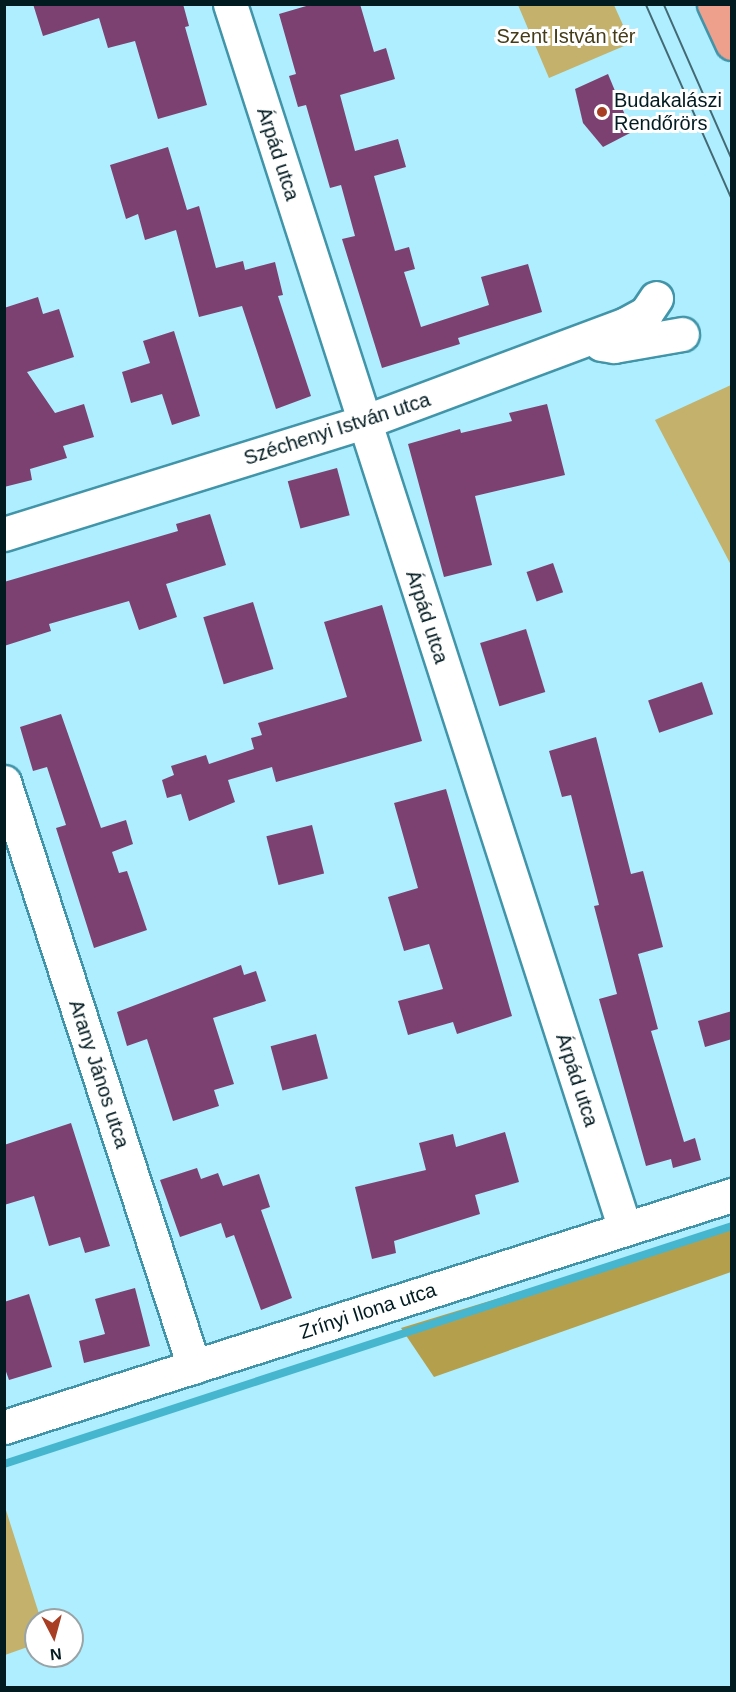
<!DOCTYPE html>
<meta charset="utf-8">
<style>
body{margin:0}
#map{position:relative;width:736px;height:1692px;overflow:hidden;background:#aeeefe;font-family:Helvetica,sans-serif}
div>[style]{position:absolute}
.green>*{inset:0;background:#c3b16c}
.forest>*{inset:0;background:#b49f4d}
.stream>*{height:8px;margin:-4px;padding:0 4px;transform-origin:4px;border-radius:4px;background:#46b6cf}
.building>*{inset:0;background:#7d4171;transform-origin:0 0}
.roads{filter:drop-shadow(2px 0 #4295a9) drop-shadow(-2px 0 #4295a9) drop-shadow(0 2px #4295a9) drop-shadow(0 -2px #4295a9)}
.minor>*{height:33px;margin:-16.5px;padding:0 16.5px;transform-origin:16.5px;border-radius:16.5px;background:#fff}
.major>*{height:33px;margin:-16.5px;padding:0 16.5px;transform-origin:16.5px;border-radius:16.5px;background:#eea08c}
.tram>*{height:1.5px;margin:-0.75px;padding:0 0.75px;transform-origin:0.75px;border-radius:0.75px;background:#436a74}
.dots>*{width:16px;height:16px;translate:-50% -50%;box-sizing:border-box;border:3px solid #fff;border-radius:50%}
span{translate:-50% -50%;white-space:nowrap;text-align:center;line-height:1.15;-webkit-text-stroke:6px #fff;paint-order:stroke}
.park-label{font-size:20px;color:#443b17}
.poi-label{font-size:20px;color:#021b21}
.left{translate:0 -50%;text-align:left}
.street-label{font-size:20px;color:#021b21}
.frame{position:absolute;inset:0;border:6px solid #021b21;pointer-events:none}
.north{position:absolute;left:24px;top:1608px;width:60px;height:60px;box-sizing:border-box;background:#fff;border:2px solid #9aa4a6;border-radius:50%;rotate:174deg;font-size:16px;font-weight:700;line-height:24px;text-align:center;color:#021b21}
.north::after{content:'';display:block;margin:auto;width:21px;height:27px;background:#a83f24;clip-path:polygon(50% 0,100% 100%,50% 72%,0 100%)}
</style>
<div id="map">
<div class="green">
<i style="clip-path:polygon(518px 5px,614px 5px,631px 43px,549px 78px)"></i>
<i style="clip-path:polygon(731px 385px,731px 565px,655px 420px)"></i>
<i style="clip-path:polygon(4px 1504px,41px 1620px,36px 1620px,36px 1644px,5px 1655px)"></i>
</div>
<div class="forest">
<i style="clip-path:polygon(731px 1227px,731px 1272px,434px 1377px,401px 1328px)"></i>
</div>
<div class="stream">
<i style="left:4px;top:1464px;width:766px;rotate:-18.1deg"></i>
</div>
<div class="building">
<i style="clip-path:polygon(33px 4px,183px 4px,189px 26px,185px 27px,207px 105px,158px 119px,135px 41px,108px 48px,99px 18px,43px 36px)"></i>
<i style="clip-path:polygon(313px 4px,360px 4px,374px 52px,386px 48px,395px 79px,340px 95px,355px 151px,398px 139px,406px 167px,374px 176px,395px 251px,409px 247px,415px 269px,404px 272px,421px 327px,489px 305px,481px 277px,528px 264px,542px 312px,458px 338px,460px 344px,382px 368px,342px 239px,355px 236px,341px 185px,330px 188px,306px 105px,298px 107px,289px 76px,296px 74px,279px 14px)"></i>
<i style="clip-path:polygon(608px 74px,632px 132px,603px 147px,583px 123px,575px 89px)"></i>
<i style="clip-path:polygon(168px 147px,187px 210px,199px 206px,216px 268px,243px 261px,245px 270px,275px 262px,283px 295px,278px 296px,311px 396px,276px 409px,242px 306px,199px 317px,176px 230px,145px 240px,138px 214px,126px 219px,110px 165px)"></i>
<i style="clip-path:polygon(38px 297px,43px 314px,59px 309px,74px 357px,27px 372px,55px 413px,84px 404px,94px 437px,63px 446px,67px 458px,30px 469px,32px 480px,4px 487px,4px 308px)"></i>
<i style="clip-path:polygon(174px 331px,200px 416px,172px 425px,162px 394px,131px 403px,122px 372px,150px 363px,143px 341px)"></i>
<i style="clip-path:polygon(547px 404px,565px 475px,475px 496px,492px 565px,444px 577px,408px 444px,460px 429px,461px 433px,512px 421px,509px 413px)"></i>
<i style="left:337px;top:468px;width:49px;height:51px;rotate:75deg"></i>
<i style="clip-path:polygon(210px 514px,226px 565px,166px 584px,177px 617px,139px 630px,129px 601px,49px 624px,51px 631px,4px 646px,4px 582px,178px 531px,176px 524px)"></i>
<i style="left:553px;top:563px;width:31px;height:28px;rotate:71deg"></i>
<i style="left:253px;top:602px;width:70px;height:52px;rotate:73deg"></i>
<i style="clip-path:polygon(382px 605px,422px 741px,276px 782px,272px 767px,228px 780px,235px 802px,189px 821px,181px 794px,167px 798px,162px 780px,174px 775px,171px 766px,206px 755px,209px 764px,254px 749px,251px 738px,262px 735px,258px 723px,347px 697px,324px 622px)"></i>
<i style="left:526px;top:629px;width:66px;height:48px;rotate:73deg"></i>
<i style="left:702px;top:682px;width:34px;height:57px;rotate:71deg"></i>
<i style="clip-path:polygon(61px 714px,101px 828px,126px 820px,133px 844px,112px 852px,119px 873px,127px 871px,147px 930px,94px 948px,56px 828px,66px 825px,47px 767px,33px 771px,20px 727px)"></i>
<i style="clip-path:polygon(596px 737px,631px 874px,643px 871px,663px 947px,638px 954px,658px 1029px,651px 1031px,684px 1142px,695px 1138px,701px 1160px,673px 1168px,671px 1159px,646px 1166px,599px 999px,617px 994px,594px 906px,599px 905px,571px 795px,562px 797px,549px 751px)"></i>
<i style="clip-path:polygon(446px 789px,512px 1016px,457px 1034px,453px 1022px,408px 1035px,398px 1001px,443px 989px,429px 944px,404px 951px,388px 897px,418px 888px,394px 803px)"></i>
<i style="left:312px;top:825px;width:50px;height:47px;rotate:76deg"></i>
<i style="clip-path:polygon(241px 965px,244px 975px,256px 971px,266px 1001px,213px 1018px,234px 1084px,214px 1090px,219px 1106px,173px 1121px,147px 1039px,127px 1046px,117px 1012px)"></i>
<i style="clip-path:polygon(732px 1011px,732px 1039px,705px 1047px,698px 1021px)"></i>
<i style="left:316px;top:1034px;width:46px;height:47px;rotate:75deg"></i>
<i style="clip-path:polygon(71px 1123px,110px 1246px,85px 1253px,80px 1237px,49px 1246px,34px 1196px,4px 1205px,4px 1145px)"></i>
<i style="clip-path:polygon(505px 1132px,519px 1182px,475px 1195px,480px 1214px,394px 1241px,396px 1253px,372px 1259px,355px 1187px,426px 1170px,419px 1143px,453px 1134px,456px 1147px)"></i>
<i style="clip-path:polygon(197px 1168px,201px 1179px,218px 1173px,223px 1186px,259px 1174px,270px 1207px,261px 1210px,292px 1298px,261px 1310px,234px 1235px,226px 1238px,221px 1223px,180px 1237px,160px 1180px)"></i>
<i style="clip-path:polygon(135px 1288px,150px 1346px,84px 1363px,79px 1341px,105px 1334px,95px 1299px)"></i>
<i style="clip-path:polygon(29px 1294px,52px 1367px,9px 1380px,4px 1366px,4px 1302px)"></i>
</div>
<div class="roads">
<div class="minor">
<i style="left:230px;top:4px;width:1287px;rotate:72.13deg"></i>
<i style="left:601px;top:344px;width:13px;rotate:9deg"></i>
<i style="left:614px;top:346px;width:69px;rotate:-10deg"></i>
<i style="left:4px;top:534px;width:377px;rotate:-17.3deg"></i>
<i style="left:364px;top:422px;width:280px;rotate:-20.5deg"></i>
<i style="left:626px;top:324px;width:23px;rotate:-29deg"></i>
<i style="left:646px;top:313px;width:18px;rotate:-56deg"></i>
<i style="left:4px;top:782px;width:615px;rotate:72.01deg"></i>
<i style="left:4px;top:1427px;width:764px;rotate:-17.68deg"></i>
</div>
<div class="major">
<i style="left:714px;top:4px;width:43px;rotate:65.2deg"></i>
</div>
</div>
<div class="tram">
<i style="left:646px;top:4px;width:213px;rotate:66.2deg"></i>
<i style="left:664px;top:4px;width:169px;rotate:66.3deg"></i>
</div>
<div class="dots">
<i style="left:602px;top:112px;background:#a83f24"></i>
</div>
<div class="park-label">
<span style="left:566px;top:36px">Szent István tér</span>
</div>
<div class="poi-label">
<span class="left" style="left:614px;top:112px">Budakalászi<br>Rendőrörs</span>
</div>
<div class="street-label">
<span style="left:278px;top:154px;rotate:72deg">Árpád utca</span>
<span style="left:337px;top:429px;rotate:-18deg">Széchenyi István utca</span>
<span style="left:427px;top:617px;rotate:72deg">Árpád utca</span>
<span style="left:99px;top:1074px;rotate:72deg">Arany János utca</span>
<span style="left:577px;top:1080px;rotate:72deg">Árpád utca</span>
<span style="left:368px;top:1311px;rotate:-18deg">Zrínyi Ilona utca</span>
</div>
<div class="frame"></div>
<div class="north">N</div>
</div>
